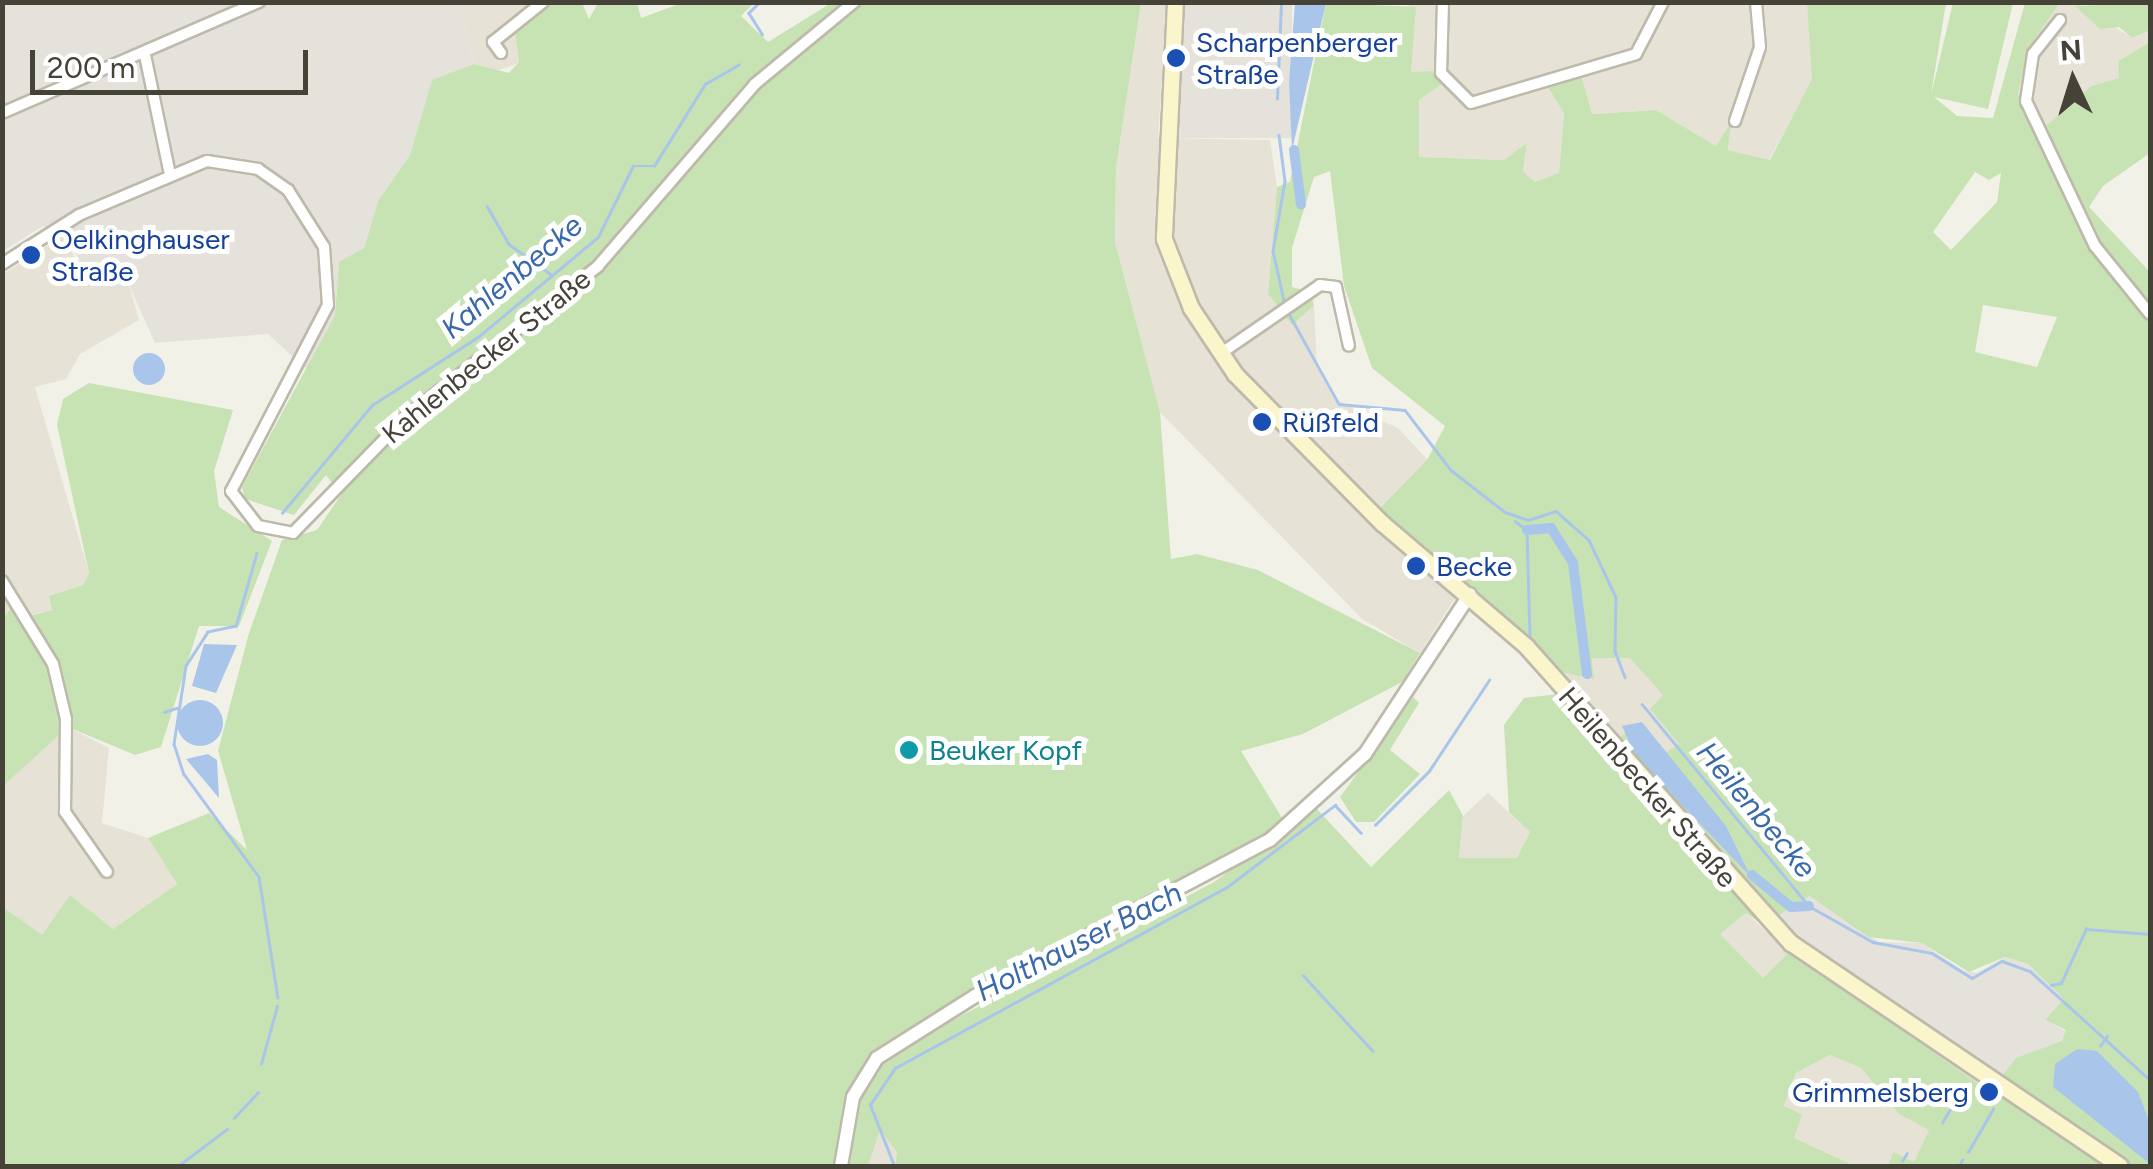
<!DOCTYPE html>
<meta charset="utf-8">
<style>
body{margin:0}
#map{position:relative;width:2153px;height:1169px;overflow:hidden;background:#f2f1e8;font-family:Figtree,sans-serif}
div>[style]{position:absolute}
.residential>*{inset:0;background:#e6e3d6}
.industrial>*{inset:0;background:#e5e2dc;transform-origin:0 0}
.green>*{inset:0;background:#c7e3b4}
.water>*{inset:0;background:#a9c6ea}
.round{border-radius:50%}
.stream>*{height:2.5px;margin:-1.25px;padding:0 1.25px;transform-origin:1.25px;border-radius:1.25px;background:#a9c6ea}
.canal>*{height:10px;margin:-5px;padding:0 5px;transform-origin:5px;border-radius:5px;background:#a9c6ea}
.roads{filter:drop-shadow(2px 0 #bdbaab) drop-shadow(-2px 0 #bdbaab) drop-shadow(0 2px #bdbaab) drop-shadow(0 -2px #bdbaab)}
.minor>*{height:10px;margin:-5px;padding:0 5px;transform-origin:5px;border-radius:5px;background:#fff}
.tertiary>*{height:12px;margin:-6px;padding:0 6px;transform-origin:6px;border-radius:6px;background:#fff}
.secondary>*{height:15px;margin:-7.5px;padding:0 7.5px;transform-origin:7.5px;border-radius:7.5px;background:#faf5ca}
.dots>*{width:28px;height:28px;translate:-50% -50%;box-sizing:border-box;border:5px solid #fff;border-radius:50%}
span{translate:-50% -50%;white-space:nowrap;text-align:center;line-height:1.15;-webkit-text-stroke:10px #fff;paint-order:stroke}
.transit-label{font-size:28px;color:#164399}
.left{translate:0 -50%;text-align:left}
.right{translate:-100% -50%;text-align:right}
.street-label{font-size:28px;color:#454237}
.culture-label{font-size:28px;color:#0d838f}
.water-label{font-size:30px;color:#3969a9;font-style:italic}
.frame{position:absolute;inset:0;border:5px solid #454237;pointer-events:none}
.north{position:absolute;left:2023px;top:30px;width:100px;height:100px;-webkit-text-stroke:8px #fff;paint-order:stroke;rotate:356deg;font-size:28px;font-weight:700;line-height:40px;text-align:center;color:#454237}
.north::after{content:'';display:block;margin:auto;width:35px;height:45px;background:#454237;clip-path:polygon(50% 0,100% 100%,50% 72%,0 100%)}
.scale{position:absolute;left:30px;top:50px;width:278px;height:45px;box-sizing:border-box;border:5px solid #454237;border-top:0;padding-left:12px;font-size:30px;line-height:35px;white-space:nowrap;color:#454237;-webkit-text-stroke:8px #fff;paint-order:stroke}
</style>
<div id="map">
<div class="residential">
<i style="clip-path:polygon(459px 3px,552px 3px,516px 30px,519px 63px,488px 74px,474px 64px)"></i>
<i style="clip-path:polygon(1141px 3px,1167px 3px,1158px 138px,1270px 140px,1277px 187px,1268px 294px,1292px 325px,1314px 306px,1317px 367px,1334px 399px,1398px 428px,1428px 460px,1377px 511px,1594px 678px,1592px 658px,1630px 657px,1664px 696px,1679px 744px,1663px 754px,1605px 747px,1518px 643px,1457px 595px,1420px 653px,1362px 619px,1160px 412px,1115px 242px,1116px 168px)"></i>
<i style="clip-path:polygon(1409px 3px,1807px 3px,1813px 79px,1769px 160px,1728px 150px,1731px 122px,1716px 146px,1656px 110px,1592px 114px,1543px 81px,1564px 112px,1559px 173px,1535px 182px,1523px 171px,1527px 144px,1504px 160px,1419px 157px,1419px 100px,1440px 86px,1411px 72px)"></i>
<i style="clip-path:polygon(2060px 3px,2078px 3px,2132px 38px,2150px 30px,2150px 42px,2118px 61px,2120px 78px,2091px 86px,2037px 135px,2017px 95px,2028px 48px)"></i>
<i style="clip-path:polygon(64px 235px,74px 257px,129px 285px,139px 320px,80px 354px,66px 379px,35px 387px,89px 573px,83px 585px,49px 596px,52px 610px,3px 622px,3px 274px)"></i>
<i style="clip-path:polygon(68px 727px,109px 748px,102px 823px,148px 838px,177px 884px,113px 929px,70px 896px,42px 936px,3px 906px,2px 786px)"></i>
<i style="clip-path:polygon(1488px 793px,1530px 832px,1517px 859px,1459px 858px,1463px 816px)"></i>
<i style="clip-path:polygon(1746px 913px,1789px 952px,1763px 979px,1719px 934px)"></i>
<i style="clip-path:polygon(1830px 1055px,1861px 1068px,1900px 1114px,1929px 1130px,1914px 1163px,1893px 1152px,1888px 1166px,1855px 1166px,1793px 1138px,1784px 1107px,1796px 1073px)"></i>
<i style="clip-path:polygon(880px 1129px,897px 1152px,895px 1166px,868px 1166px)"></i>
</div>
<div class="industrial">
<i style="clip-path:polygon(3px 3px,459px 3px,474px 64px,432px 81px,410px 155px,378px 201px,364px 248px,339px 263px,335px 315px,306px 369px,268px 334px,155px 343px,129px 285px,100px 292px,64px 235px,43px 226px,3px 251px)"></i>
<i style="left:1167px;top:3px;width:125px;height:135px"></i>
<i style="clip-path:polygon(1810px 895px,1879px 942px,1922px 943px,1962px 970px,1977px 973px,2005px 957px,2028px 964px,2065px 999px,2045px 1020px,2066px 1031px,2058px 1052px,1990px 1092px,1835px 991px,1763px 925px)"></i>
</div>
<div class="green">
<i style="clip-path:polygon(552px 3px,582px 3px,589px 19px,598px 3px,637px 3px,641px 18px,682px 3px,754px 3px,741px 16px,768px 42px,831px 3px,1141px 3px,1116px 168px,1115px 242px,1160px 412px,1171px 559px,1197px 554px,1258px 570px,1420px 653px,1402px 682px,1303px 734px,1241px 751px,1284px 821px,1238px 857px,977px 985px,871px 1054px,846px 1095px,836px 1166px,3px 1166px,2px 906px,42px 935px,70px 895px,113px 929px,177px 884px,148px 838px,209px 813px,247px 850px,218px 751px,249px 633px,282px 540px,317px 530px,341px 495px,326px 475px,294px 515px,245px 499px,242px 487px,335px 315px,339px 262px,364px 248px,378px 201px,410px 155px,432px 80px,474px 64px,509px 73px,519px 62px,515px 30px)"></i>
<i style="clip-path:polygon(evenodd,1326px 3px,1416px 7px,1411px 72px,1436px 71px,1441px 85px,1419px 100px,1419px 157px,1504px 160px,1527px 143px,1523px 171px,1535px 182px,1559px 173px,1564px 113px,1543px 80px,1580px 72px,1592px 114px,1656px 110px,1716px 146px,1731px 122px,1728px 150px,1770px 160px,1812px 79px,1807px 3px,1946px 3px,1931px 95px,1953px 3px,2013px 3px,1988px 109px,1934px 97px,1957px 116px,1993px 118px,2025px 3px,2060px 3px,2028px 48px,2018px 94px,2037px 134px,2091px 86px,2119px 78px,2118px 61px,2150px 42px,2150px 153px,2103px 186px,2089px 207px,2150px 272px,2150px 1166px,1888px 1166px,1893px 1152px,1914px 1162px,1929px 1130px,1899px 1114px,1861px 1068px,1830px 1055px,1796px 1073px,1784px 1106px,1802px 1115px,1794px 1138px,1855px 1166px,895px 1166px,897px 1152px,880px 1130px,868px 1166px,846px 1164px,862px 1088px,887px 1055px,1214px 882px,1316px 808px,1371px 867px,1449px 790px,1463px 816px,1459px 858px,1517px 858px,1530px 832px,1509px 812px,1504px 725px,1524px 698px,1558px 694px,1605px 747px,1637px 726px,1663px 754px,1679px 744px,1650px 709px,1663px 695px,1630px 658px,1592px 658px,1594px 679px,1560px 672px,1376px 512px,1427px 460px,1445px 426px,1372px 368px,1344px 286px,1330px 171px,1314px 177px,1292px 248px,1292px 287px,1311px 292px,1314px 306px,1292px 325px,1268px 294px,1277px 187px,1290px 182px,1326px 3px,1975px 172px,1989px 180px,2001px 173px,1997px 202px,1951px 250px,1933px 232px,1975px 172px,1326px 3px,1983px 305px,2057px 317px,2037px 367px,1975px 352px,1983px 305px,1326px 3px,1810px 896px,1868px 937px,1922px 943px,1969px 972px,2005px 957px,2028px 964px,2064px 999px,2045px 1020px,2066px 1030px,2062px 1041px,2016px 1058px,1990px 1092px,1789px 952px,1763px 978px,1720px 934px,1746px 913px,1763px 925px,1810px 896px)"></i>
<i style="clip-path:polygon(2150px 3px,2150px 30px,2132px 38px,2119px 27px,2100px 29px,2075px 6px)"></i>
<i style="clip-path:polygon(89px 383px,233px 410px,214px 471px,219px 507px,272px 541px,239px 626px,199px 626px,161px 747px,135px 755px,68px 727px,3px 786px,3px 619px,12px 607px,23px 618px,52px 610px,49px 596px,83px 585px,89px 573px,57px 425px,63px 399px)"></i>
<i style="clip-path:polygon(1413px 697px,1419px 703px,1390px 750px,1420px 774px,1374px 822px,1356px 822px,1340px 797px)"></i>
</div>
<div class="water">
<i style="clip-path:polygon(1295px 3px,1326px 3px,1292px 150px,1289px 82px)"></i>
<i class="round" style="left:133px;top:353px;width:32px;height:32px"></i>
<i style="clip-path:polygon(204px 644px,237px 645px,216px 693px,192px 686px)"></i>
<i class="round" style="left:177px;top:700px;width:46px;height:46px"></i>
<i style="clip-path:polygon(1642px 722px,1726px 826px,1751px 877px,1635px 756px,1622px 726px)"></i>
<i style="clip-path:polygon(208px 754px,217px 760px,219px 798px,186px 759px)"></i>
<i style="clip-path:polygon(2077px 1049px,2097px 1051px,2138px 1092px,2150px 1123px,2150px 1164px,2053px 1087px,2055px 1064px)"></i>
</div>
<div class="stream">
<i style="left:760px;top:2px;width:16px;rotate:135deg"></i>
<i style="left:749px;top:13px;width:25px;rotate:58deg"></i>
<i style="left:1277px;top:99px;width:97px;rotate:-87.6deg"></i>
<i style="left:1279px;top:135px;width:46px;rotate:82.6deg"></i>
<i style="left:1285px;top:181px;width:71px;rotate:99.7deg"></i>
<i style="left:1273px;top:251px;width:55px;rotate:77.5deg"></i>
<i style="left:487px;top:206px;width:44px;rotate:59.9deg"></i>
<i style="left:509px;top:244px;width:53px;rotate:35.8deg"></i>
<i style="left:1288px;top:312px;width:105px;rotate:61deg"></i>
<i style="left:1339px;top:404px;width:66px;rotate:5.2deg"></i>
<i style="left:1405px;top:410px;width:76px;rotate:52.5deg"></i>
<i style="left:1451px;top:470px;width:68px;rotate:37.9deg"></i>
<i style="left:1505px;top:512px;width:24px;rotate:19deg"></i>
<i style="left:1528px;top:520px;width:29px;rotate:-18deg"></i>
<i style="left:1556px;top:511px;width:44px;rotate:41.3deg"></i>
<i style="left:1589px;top:540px;width:63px;rotate:64.7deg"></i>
<i style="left:1616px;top:597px;width:54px;rotate:91.1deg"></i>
<i style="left:1615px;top:651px;width:28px;rotate:69deg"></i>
<i style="left:282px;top:513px;width:141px;rotate:-50.2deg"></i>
<i style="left:372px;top:405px;width:126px;rotate:-32.7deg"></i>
<i style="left:478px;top:337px;width:156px;rotate:-39.8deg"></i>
<i style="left:598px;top:237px;width:79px;rotate:-63.8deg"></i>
<i style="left:633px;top:166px;width:21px"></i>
<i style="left:654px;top:166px;width:97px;rotate:-58.1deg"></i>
<i style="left:705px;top:84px;width:39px;rotate:-30deg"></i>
<i style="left:1515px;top:521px;width:15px;rotate:37deg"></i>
<i style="left:1527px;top:530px;width:107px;rotate:88.4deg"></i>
<i style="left:257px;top:553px;width:76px;rotate:106deg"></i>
<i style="left:236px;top:626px;width:29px;rotate:168deg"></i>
<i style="left:208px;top:632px;width:40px;rotate:122.9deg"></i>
<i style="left:186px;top:666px;width:79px;rotate:98.7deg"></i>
<i style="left:174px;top:744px;width:32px;rotate:72deg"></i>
<i style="left:184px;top:774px;width:127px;rotate:53.9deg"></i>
<i style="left:259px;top:877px;width:122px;rotate:81.1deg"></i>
<i style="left:1642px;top:704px;width:262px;rotate:50.4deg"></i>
<i style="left:1809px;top:906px;width:73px;rotate:29.4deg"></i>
<i style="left:1873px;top:942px;width:60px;rotate:10.6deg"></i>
<i style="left:1932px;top:953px;width:47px;rotate:32deg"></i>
<i style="left:1972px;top:978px;width:34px;rotate:-30deg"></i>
<i style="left:2002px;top:961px;width:30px;rotate:20deg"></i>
<i style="left:2030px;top:971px;width:162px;rotate:42.2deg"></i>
<i style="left:164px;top:712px;width:13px;rotate:-18deg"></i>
<i style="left:1375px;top:825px;width:76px;rotate:-45deg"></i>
<i style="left:1429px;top:771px;width:109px;rotate:-56.6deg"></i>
<i style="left:1303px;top:975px;width:103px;rotate:47.4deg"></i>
<i style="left:2051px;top:985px;width:10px;rotate:-11deg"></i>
<i style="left:2061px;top:983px;width:60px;rotate:-65.2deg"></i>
<i style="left:2086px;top:929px;width:64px;rotate:4.5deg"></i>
<i style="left:2100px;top:1046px;width:12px;rotate:-55deg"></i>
<i style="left:261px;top:1064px;width:60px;rotate:-74.6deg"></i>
<i style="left:234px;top:1118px;width:35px;rotate:-47deg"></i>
<i style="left:1942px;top:1123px;width:39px;rotate:-60deg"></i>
<i style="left:1968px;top:1152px;width:50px;rotate:-59.8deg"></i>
<i style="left:1902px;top:1161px;width:9px;rotate:-58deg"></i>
<i style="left:178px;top:1166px;width:61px;rotate:-37.1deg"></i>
<i style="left:894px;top:1166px;width:66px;rotate:-111.5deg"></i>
<i style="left:870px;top:1105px;width:45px;rotate:-56deg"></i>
<i style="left:895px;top:1068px;width:378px;rotate:-28.6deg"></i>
<i style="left:1227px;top:887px;width:136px;rotate:-37.2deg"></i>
<i style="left:1335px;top:805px;width:38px;rotate:47deg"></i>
<i style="left:1959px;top:1166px;width:7px;rotate:-63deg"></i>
</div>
<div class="canal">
<i style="left:1294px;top:150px;width:55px;rotate:82.7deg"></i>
<i style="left:1527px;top:530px;width:24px;rotate:-5deg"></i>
<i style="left:1551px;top:528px;width:41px;rotate:57.8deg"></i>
<i style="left:1573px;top:563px;width:112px;rotate:82.8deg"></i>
<i style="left:1752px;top:875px;width:50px;rotate:39.4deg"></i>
<i style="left:1791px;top:907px;width:18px;rotate:-3deg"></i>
</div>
<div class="roads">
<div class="minor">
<i style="left:1443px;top:2px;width:71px;rotate:91.6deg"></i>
<i style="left:1441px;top:73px;width:42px;rotate:45deg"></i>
<i style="left:1471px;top:103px;width:172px;rotate:-16.5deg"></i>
<i style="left:1636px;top:54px;width:59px;rotate:-62.6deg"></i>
<i style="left:2060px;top:20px;width:43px;rotate:128.5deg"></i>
<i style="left:2033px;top:54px;width:48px;rotate:98.5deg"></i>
<i style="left:2026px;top:101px;width:161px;rotate:64.6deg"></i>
<i style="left:2095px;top:246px;width:87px;rotate:51deg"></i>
<i style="left:501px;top:53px;width:14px;rotate:-126deg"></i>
<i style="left:493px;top:42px;width:64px;rotate:-38.7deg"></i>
<i style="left:145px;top:55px;width:123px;rotate:78.2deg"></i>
<i style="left:2px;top:113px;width:280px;rotate:-23.4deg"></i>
<i style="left:1735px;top:121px;width:78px;rotate:-71.3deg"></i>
<i style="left:1760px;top:47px;width:45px;rotate:-95.1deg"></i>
<i style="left:2px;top:264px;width:91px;rotate:-32.5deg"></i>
<i style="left:79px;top:215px;width:139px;rotate:-22.9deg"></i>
<i style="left:207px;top:161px;width:52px;rotate:8.9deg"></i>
<i style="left:258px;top:169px;width:37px;rotate:35deg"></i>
<i style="left:288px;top:190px;width:67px;rotate:57.7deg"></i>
<i style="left:324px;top:247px;width:58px;rotate:86.1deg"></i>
<i style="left:328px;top:305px;width:210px;rotate:117.5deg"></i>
<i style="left:231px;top:491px;width:44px;rotate:52.4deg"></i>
<i style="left:258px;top:526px;width:36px;rotate:11deg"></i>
<i style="left:293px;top:533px;width:163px;rotate:-45.7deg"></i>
<i style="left:407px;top:416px;width:243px;rotate:-38.1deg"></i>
<i style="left:598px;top:266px;width:240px;rotate:-49.2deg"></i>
<i style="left:755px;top:84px;width:129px;rotate:-39.6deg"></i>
<i style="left:1220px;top:354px;width:121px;rotate:-34.6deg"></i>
<i style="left:1320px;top:285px;width:16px;rotate:7deg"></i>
<i style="left:1336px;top:287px;width:60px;rotate:77.6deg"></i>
<i style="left:2px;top:581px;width:97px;rotate:58.4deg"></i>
<i style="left:53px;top:664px;width:57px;rotate:76.7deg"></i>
<i style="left:66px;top:719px;width:93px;rotate:90.6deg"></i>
<i style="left:65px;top:812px;width:73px;rotate:55deg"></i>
</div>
<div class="tertiary">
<i style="left:841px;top:1166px;width:70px;rotate:-80.1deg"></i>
<i style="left:853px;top:1097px;width:46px;rotate:-58.4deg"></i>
<i style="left:877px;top:1058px;width:116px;rotate:-32.3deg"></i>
<i style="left:975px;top:996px;width:334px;rotate:-27.9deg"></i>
<i style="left:1270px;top:840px;width:128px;rotate:-42.2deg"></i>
<i style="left:1365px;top:754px;width:191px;rotate:-56.7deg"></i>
</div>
<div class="secondary">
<i style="left:1175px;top:2px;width:237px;rotate:92.7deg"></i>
<i style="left:1164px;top:239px;width:74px;rotate:68.6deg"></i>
<i style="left:1191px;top:308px;width:79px;rotate:56.3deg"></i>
<i style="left:1235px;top:374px;width:209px;rotate:45.4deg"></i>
<i style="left:1382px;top:523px;width:189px;rotate:40.5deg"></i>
<i style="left:1526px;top:646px;width:398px;rotate:48.3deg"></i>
<i style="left:1791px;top:943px;width:397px;rotate:34.1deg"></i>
</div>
</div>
<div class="dots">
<i style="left:1176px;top:58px;background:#1a4fb4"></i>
<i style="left:31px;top:255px;background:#1a4fb4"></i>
<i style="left:1262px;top:422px;background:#1a4fb4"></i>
<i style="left:1416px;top:566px;background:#1a4fb4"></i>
<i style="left:909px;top:750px;background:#0f9aa8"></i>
<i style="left:1989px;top:1092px;background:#1a4fb4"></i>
</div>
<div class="transit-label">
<span class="left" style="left:1196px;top:58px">Scharpenberger<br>Straße</span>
<span class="left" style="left:51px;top:255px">Oelkinghauser<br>Straße</span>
<span class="left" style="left:1282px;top:422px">Rüßfeld</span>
<span class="left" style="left:1436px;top:566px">Becke</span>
<span class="right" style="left:1969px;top:1092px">Grimmelsberg</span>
</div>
<div class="street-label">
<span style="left:486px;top:356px;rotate:-39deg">Kahlenbecker Straße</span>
<span style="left:1648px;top:787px;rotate:49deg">Heilenbecker Straße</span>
</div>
<div class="culture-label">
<span class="left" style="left:929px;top:750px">Beuker Kopf</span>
</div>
<div class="water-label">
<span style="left:512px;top:277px;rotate:-40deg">Kahlenbecke</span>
<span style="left:1756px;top:810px;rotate:50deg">Heilenbecke</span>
<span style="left:1079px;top:942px;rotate:-27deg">Holthauser Bach</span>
</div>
<div class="frame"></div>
<div class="north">N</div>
<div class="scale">200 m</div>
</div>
